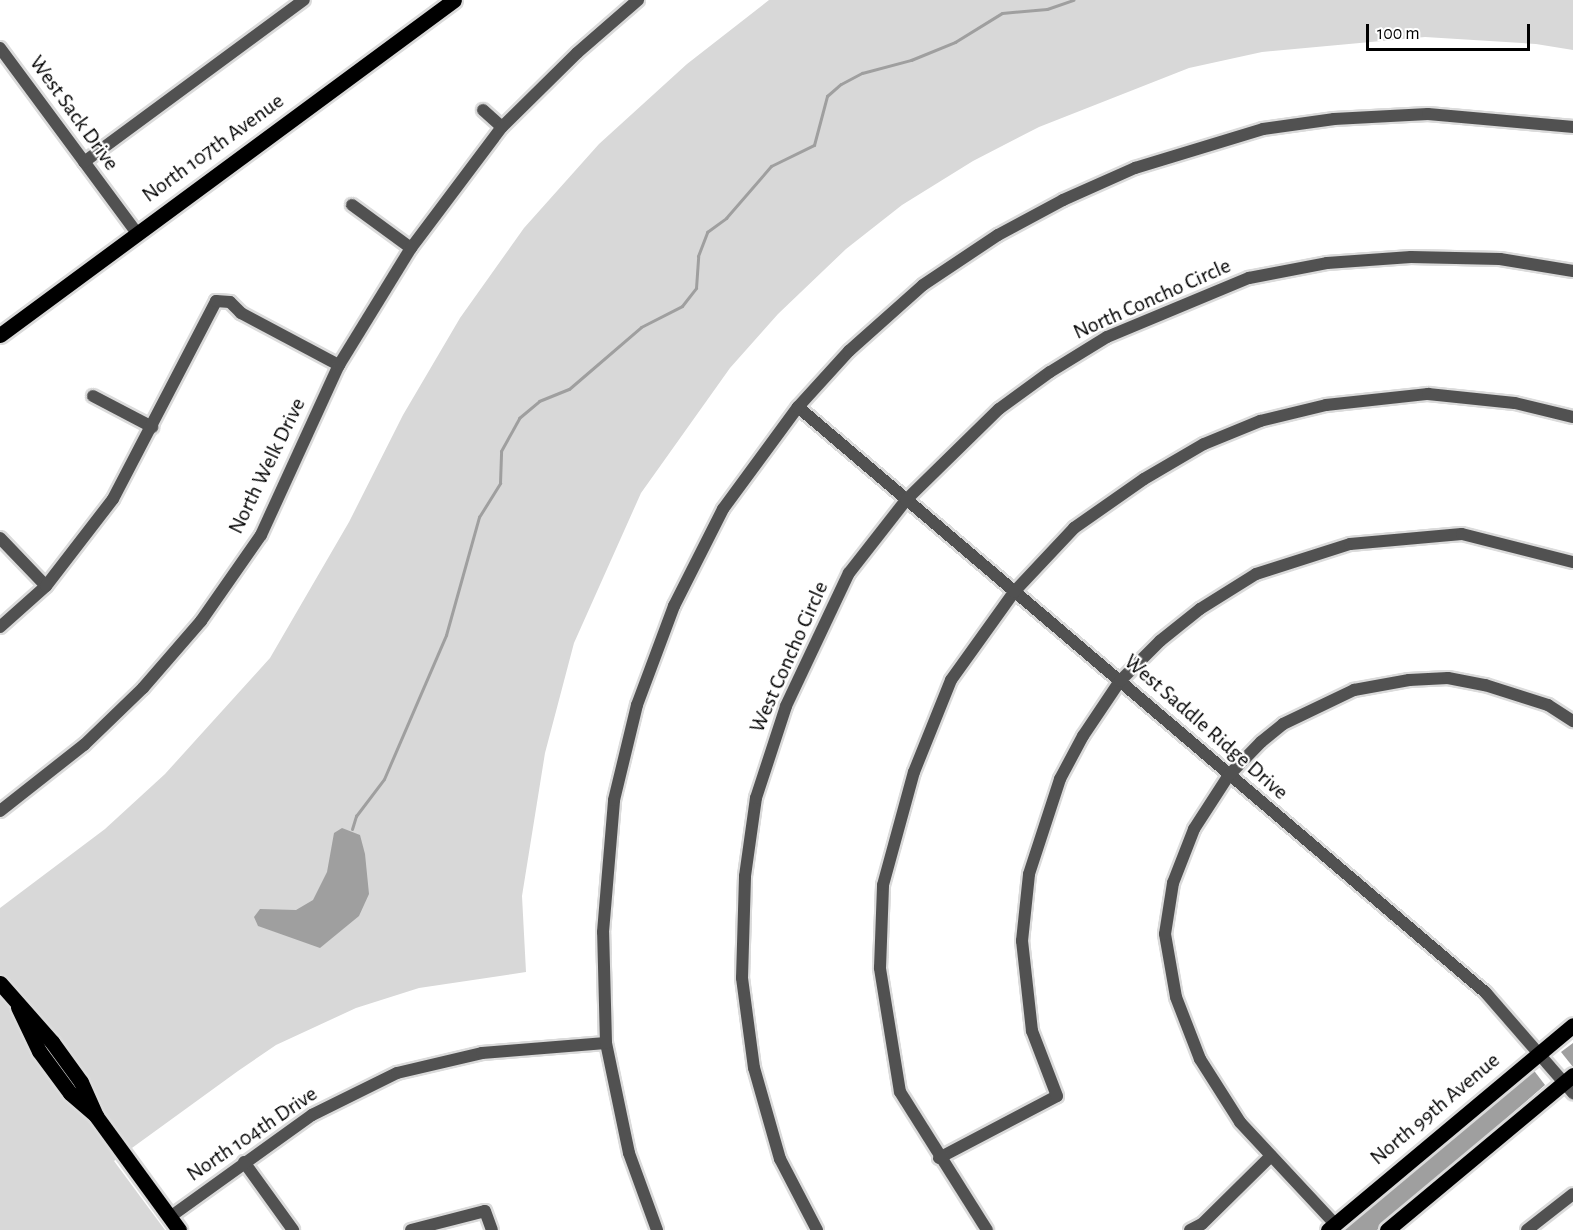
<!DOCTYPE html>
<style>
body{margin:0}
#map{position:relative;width:1573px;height:1230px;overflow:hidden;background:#fff;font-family:"Alegreya Sans",sans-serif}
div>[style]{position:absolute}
.green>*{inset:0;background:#d8d8d8}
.water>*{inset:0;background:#9f9f9f}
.stream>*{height:3px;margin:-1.5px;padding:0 1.5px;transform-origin:1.5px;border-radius:1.5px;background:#9f9f9f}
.roads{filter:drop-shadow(2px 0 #dbdbdb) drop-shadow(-2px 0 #dbdbdb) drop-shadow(0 2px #dbdbdb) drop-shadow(0 -2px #dbdbdb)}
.minor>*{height:12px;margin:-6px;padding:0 6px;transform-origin:6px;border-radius:6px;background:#515151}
.major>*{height:15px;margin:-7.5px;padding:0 7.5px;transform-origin:7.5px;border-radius:7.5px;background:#000}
span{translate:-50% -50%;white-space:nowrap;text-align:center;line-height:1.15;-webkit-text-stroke:4.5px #fff;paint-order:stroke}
.street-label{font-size:22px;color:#000}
.scale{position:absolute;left:1366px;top:24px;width:164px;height:27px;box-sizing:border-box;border:3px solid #000;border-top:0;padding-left:8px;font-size:18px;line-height:21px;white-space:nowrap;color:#000;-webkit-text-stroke:4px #fff;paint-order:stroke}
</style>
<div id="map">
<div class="green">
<i style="clip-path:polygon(769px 0,1573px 0,1573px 50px,1536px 44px,1425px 37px,1262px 52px,1189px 68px,1039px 127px,973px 161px,902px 205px,846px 249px,778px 314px,730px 368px,641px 493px,574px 643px,545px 753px,522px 896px,526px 972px,419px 988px,356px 1008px,276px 1045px,238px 1071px,114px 1161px,165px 1230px,0 1230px,0 908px,105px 829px,165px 774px,270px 658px,349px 522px,403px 415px,460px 318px,524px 228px,599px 144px,687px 64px)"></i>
</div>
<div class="water">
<i style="clip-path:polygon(342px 828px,360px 835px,365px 854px,369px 894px,359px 916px,320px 948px,258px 926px,254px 917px,260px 909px,296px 910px,313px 900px,327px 872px,334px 833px)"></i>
<i style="clip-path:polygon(1573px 1043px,1573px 1067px,1561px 1052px)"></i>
<i style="clip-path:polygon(1532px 1068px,1545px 1085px,1377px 1230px,1339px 1230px)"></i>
</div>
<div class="stream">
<i style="left:352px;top:829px;width:14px;rotate:-73deg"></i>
<i style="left:356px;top:816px;width:46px;rotate:-52.9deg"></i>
<i style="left:384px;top:779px;width:157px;rotate:-66.7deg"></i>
<i style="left:446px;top:635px;width:123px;rotate:-74.4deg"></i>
<i style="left:479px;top:517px;width:40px;rotate:-58deg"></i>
<i style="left:500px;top:483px;width:32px;rotate:-88deg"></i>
<i style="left:501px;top:451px;width:38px;rotate:-61deg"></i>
<i style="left:519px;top:418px;width:26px;rotate:-40deg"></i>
<i style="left:539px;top:401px;width:32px;rotate:-22deg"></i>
<i style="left:569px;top:389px;width:95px;rotate:-40.7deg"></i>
<i style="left:641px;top:327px;width:46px;rotate:-27.1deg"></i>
<i style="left:682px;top:306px;width:23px;rotate:-52deg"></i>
<i style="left:696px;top:288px;width:32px;rotate:-86deg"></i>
<i style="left:698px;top:256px;width:26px;rotate:-69deg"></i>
<i style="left:707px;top:232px;width:24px;rotate:-36deg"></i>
<i style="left:726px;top:218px;width:69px;rotate:-49.1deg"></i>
<i style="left:771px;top:166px;width:48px;rotate:-26deg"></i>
<i style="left:814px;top:145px;width:51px;rotate:-75.1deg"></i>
<i style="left:827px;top:96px;width:18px;rotate:-41deg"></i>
<i style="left:841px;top:84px;width:24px;rotate:-28deg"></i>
<i style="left:862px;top:73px;width:51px;rotate:-14.9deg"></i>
<i style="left:911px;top:60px;width:48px;rotate:-22.2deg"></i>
<i style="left:955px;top:42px;width:55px;rotate:-31.7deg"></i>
<i style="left:1002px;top:13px;width:45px;rotate:-5.1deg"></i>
<i style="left:1047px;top:9px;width:28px;rotate:-19deg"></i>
</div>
<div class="roads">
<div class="minor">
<i style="left:0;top:48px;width:229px;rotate:53.5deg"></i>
<i style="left:483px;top:110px;width:25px;rotate:42deg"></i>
<i style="left:84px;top:162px;width:273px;rotate:-36.4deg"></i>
<i style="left:352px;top:205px;width:73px;rotate:36.1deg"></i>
<i style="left:93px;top:396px;width:67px;rotate:27.7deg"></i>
<i style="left:798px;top:407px;width:904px;rotate:40.42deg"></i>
<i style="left:1486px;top:993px;width:133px;rotate:49deg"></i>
<i style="left:0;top:538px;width:66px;rotate:46.2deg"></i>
<i style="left:0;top:627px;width:62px;rotate:-41.7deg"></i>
<i style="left:46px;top:586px;width:110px;rotate:-52.4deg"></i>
<i style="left:113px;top:499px;width:223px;rotate:-62.5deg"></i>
<i style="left:216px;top:301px;width:14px;rotate:4deg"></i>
<i style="left:230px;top:302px;width:16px;rotate:45deg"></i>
<i style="left:241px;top:313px;width:111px;rotate:28deg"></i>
<i style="left:0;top:811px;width:107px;rotate:-38.2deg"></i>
<i style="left:84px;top:745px;width:82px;rotate:-44deg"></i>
<i style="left:143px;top:688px;width:89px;rotate:-49.1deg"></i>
<i style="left:201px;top:621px;width:105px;rotate:-55.1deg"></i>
<i style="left:261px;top:535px;width:187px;rotate:-65.4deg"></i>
<i style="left:339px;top:365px;width:137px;rotate:-58.4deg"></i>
<i style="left:411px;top:248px;width:151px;rotate:-53.1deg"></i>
<i style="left:502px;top:127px;width:105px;rotate:-44.6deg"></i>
<i style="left:577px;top:53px;width:81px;rotate:-41deg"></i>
<i style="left:939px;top:1158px;width:133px;rotate:-27.7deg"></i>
<i style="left:1057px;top:1096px;width:70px;rotate:-111deg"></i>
<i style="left:1032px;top:1031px;width:91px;rotate:-96.3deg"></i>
<i style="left:1022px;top:941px;width:67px;rotate:-84deg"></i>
<i style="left:1029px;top:874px;width:100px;rotate:-71.9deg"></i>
<i style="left:1060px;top:779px;width:49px;rotate:-61.9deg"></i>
<i style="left:1083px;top:736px;width:66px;rotate:-56.1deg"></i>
<i style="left:1120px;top:681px;width:57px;rotate:-45deg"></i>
<i style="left:1160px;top:641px;width:51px;rotate:-38.7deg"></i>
<i style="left:1200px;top:609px;width:66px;rotate:-32deg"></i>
<i style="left:1256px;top:574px;width:99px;rotate:-17.7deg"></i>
<i style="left:1350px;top:544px;width:112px;rotate:-5.1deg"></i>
<i style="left:1462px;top:534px;width:114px;rotate:14.2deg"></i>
<i style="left:244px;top:1162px;width:84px;rotate:54.2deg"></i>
<i style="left:170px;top:1217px;width:175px;rotate:-35.7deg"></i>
<i style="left:312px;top:1115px;width:95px;rotate:-26.3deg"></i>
<i style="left:397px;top:1073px;width:87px;rotate:-13.2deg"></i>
<i style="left:482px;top:1053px;width:124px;rotate:-4.6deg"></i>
<i style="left:1335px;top:1224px;width:139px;rotate:-133deg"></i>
<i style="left:1240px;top:1122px;width:75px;rotate:-122.4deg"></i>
<i style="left:1200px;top:1059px;width:66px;rotate:-111.2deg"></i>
<i style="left:1176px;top:997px;width:64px;rotate:-99.9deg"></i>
<i style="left:1165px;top:934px;width:52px;rotate:-81.1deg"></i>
<i style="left:1173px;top:883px;width:58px;rotate:-68.7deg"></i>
<i style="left:1194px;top:829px;width:64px;rotate:-57.1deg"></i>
<i style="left:1229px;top:775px;width:46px;rotate:-45.9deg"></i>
<i style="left:1261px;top:742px;width:28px;rotate:-39deg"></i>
<i style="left:1283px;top:724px;width:79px;rotate:-25.6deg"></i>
<i style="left:1354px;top:690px;width:56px;rotate:-10.3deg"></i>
<i style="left:1409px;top:680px;width:39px;rotate:-3deg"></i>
<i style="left:1448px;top:678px;width:38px;rotate:11deg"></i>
<i style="left:1485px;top:685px;width:66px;rotate:17.6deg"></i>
<i style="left:1548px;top:705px;width:30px;rotate:33deg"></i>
<i style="left:411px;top:1230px;width:76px;rotate:-14.4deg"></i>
<i style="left:485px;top:1211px;width:20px;rotate:70deg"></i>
<i style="left:657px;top:1230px;width:82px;rotate:-110deg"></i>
<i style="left:629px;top:1153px;width:112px;rotate:-101.8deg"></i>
<i style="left:606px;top:1043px;width:111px;rotate:-91.5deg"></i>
<i style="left:603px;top:932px;width:132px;rotate:-85.2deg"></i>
<i style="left:614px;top:800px;width:98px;rotate:-76.4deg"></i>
<i style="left:637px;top:705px;width:106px;rotate:-69.5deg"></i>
<i style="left:674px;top:606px;width:109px;rotate:-63.2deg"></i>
<i style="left:723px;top:509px;width:127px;rotate:-53.7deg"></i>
<i style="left:798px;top:407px;width:76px;rotate:-47.7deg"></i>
<i style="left:849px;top:351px;width:99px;rotate:-41.7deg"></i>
<i style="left:923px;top:285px;width:90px;rotate:-33.7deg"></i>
<i style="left:998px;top:235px;width:74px;rotate:-28.3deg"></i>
<i style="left:1063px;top:200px;width:79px;rotate:-24deg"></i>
<i style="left:1135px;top:168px;width:134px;rotate:-16.9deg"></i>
<i style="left:1263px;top:129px;width:72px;rotate:-8deg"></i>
<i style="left:1334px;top:119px;width:94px;rotate:-3deg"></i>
<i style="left:1428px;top:114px;width:146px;rotate:5.1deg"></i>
<i style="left:817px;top:1230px;width:80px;rotate:-117.5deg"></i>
<i style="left:780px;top:1159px;width:95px;rotate:-105.9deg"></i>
<i style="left:754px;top:1068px;width:91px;rotate:-97.6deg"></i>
<i style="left:742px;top:978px;width:102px;rotate:-88.3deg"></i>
<i style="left:745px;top:876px;width:79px;rotate:-82deg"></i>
<i style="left:756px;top:798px;width:97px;rotate:-71.9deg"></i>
<i style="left:786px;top:706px;width:147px;rotate:-64.7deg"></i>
<i style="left:849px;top:573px;width:93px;rotate:-52deg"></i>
<i style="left:906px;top:500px;width:130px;rotate:-44.4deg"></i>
<i style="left:999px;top:409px;width:63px;rotate:-36deg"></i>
<i style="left:1050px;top:372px;width:67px;rotate:-31.6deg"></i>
<i style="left:1107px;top:337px;width:154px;rotate:-22.6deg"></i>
<i style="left:1249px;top:278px;width:79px;rotate:-10.9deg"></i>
<i style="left:1327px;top:263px;width:84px;rotate:-4.1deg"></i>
<i style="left:1411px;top:257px;width:89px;rotate:1.3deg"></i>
<i style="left:1500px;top:259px;width:74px;rotate:9.3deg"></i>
<i style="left:987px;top:1230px;width:163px;rotate:-122.2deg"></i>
<i style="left:900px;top:1092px;width:126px;rotate:-99.2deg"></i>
<i style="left:880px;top:968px;width:83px;rotate:-87.9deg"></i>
<i style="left:883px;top:885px;width:117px;rotate:-74.7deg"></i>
<i style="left:914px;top:772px;width:99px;rotate:-68.1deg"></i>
<i style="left:951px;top:680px;width:108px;rotate:-54.4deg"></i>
<i style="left:1014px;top:592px;width:88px;rotate:-46.8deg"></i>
<i style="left:1074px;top:528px;width:85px;rotate:-35deg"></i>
<i style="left:1144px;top:479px;width:69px;rotate:-30.3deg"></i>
<i style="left:1204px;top:444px;width:61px;rotate:-22.3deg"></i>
<i style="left:1260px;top:421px;width:68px;rotate:-13.6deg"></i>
<i style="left:1326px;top:405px;width:103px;rotate:-6.2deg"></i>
<i style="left:1428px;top:394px;width:87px;rotate:5.9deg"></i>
<i style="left:1515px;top:403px;width:60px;rotate:13.6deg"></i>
<i style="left:1190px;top:1230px;width:13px;rotate:-27deg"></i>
<i style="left:1202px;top:1224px;width:97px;rotate:-44.6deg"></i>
<i style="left:1527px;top:1230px;width:58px;rotate:-38deg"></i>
</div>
<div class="major">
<i style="left:0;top:335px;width:564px;rotate:-36.42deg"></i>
<i style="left:0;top:983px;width:79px;rotate:48.6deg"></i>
<i style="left:52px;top:1042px;width:49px;rotate:54.1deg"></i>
<i style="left:81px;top:1082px;width:34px;rotate:66deg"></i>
<i style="left:18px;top:1007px;width:49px;rotate:64.5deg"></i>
<i style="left:39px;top:1051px;width:52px;rotate:53.6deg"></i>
<i style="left:70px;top:1093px;width:35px;rotate:41deg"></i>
<i style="left:96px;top:1116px;width:141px;rotate:53.9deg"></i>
<i style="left:1328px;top:1230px;width:319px;rotate:-39.9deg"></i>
<i style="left:1387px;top:1230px;width:242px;rotate:-39.8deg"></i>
</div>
</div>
<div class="street-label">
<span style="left:74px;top:113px;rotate:54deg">West Sack Drive</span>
<span style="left:213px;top:148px;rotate:-36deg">North 107th Avenue</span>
<span style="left:1152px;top:299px;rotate:-24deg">North Concho Circle</span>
<span style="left:267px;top:466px;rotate:-64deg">North Welk Drive</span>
<span style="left:789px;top:657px;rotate:-66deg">West Concho Circle</span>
<span style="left:1206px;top:727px;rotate:41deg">West Saddle Ridge Drive</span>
<span style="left:1435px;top:1109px;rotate:-40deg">North 99th Avenue</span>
<span style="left:252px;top:1134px;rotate:-34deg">North 104th Drive</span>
</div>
<div class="scale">100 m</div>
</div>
